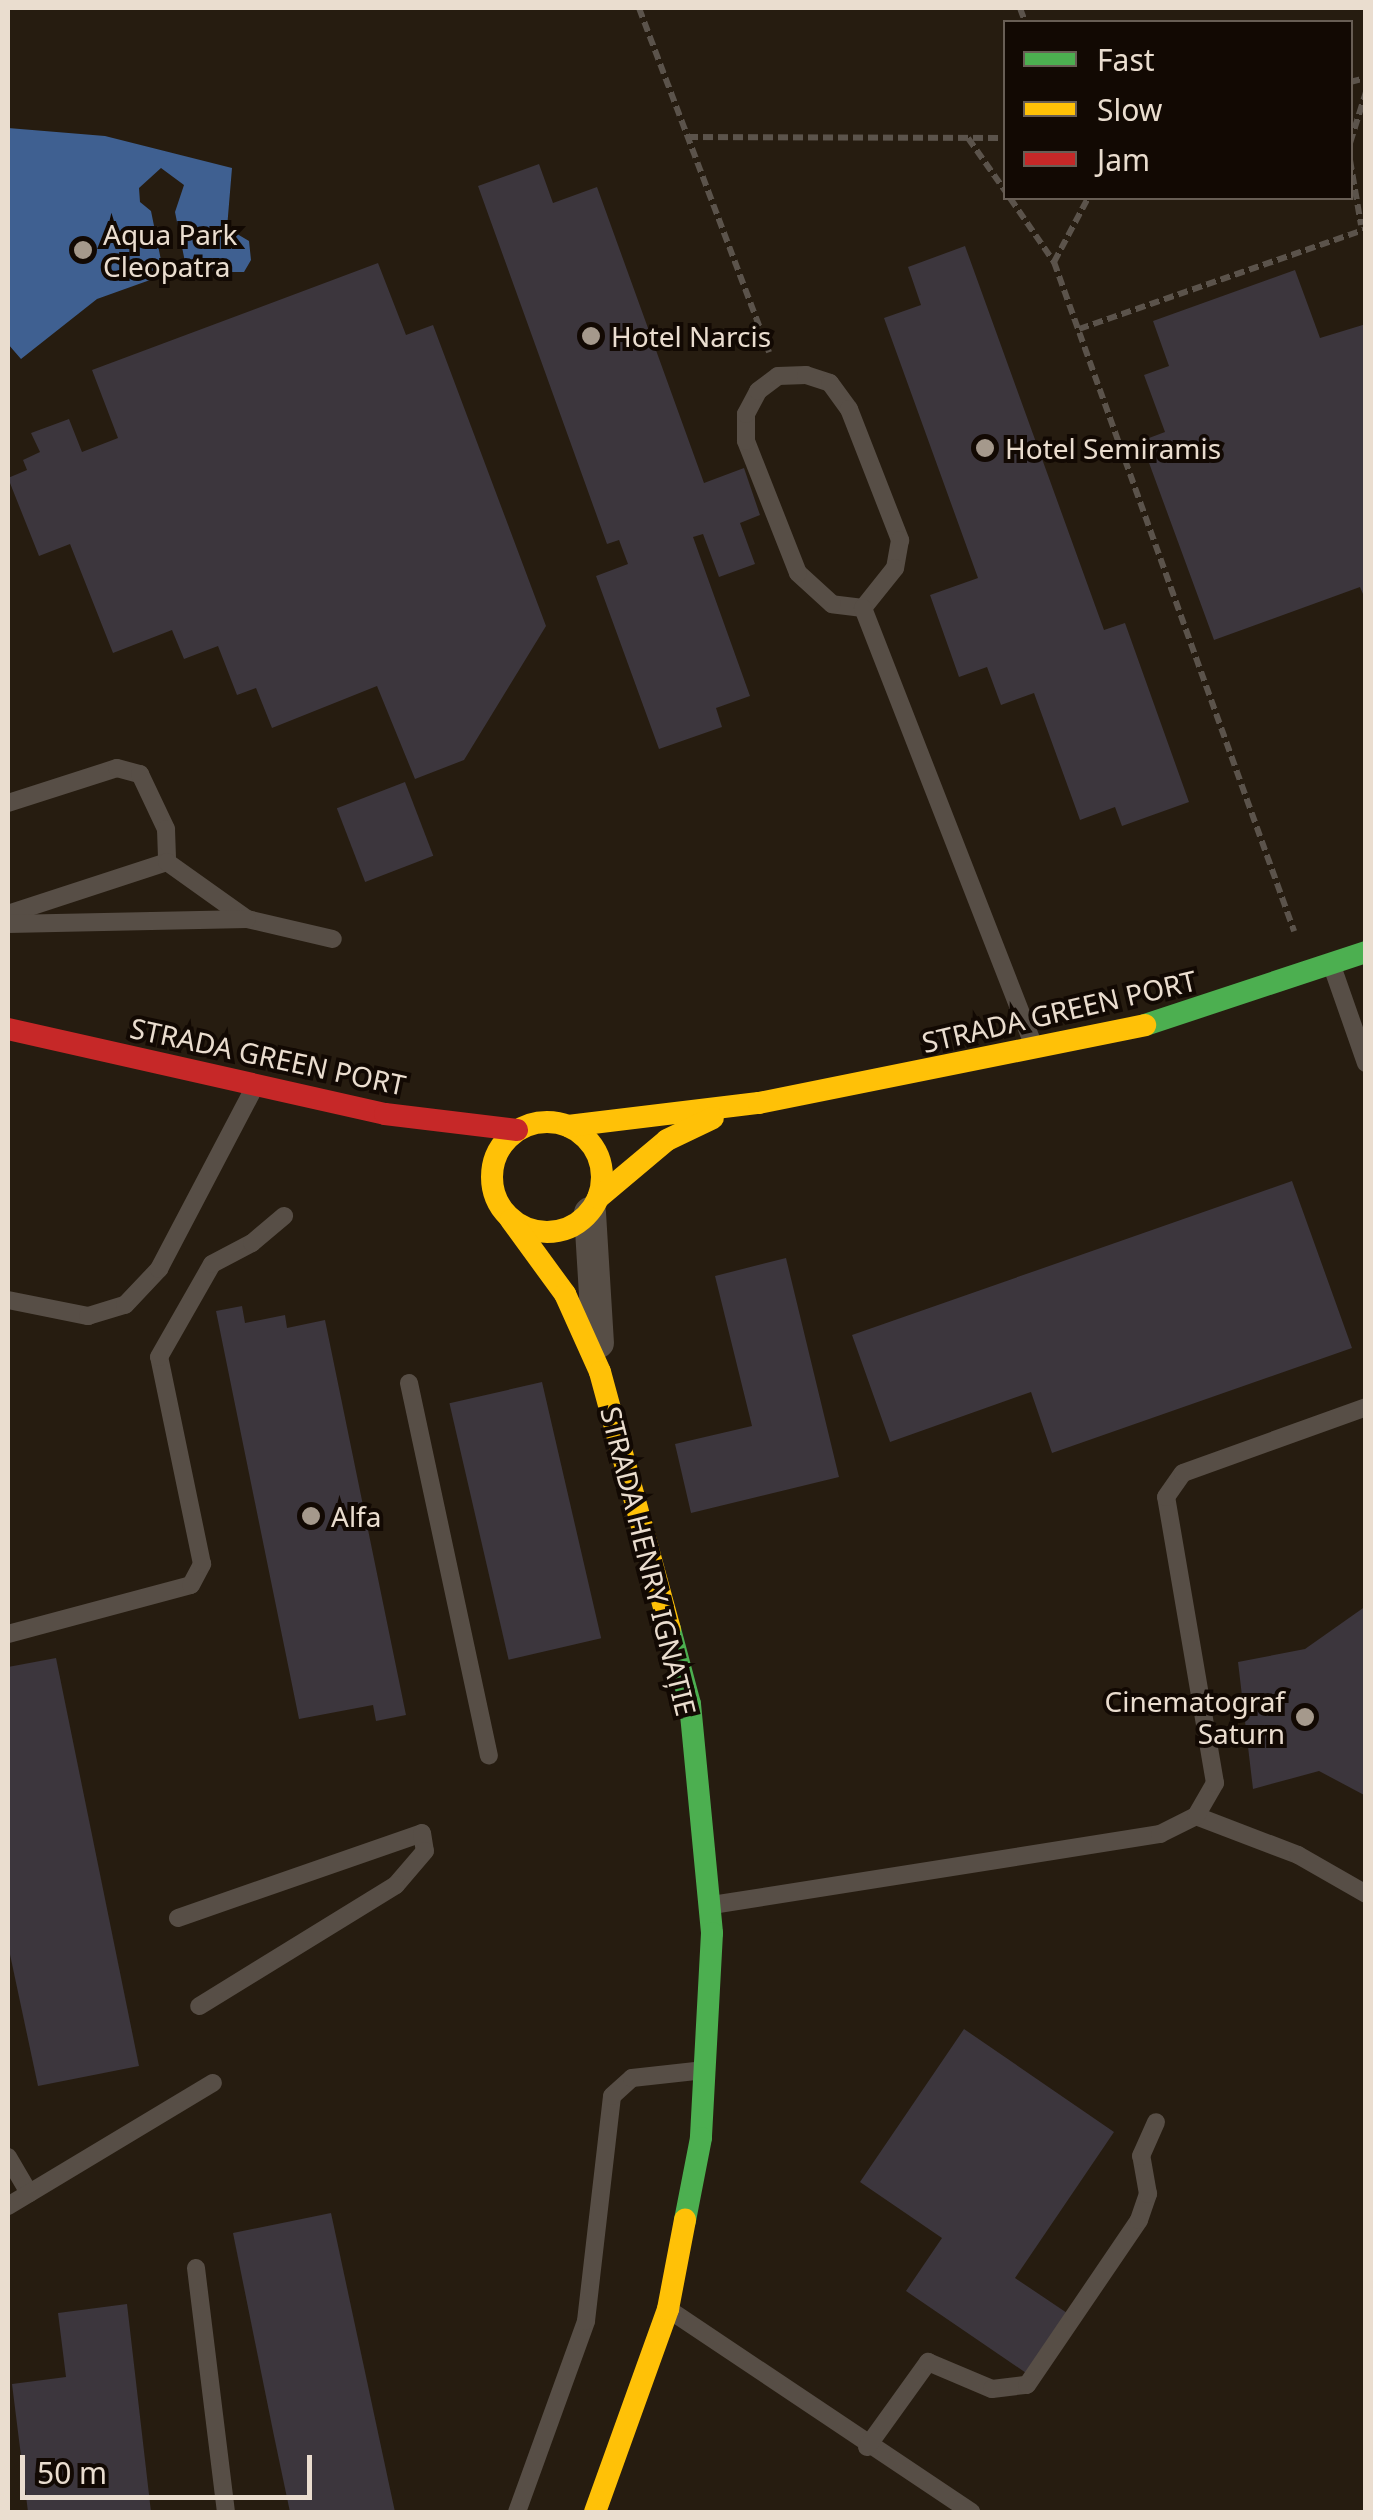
<!DOCTYPE html>
<meta charset="utf-8">
<style>
body{margin:0}
#map{position:relative;width:1373px;height:2520px;overflow:hidden;background:#261c10;font-family:"Noto Sans",sans-serif}
div>[style]{position:absolute}
.water>*{inset:0;background:#3f6091}
.building>*{inset:0;background:#3c363d;transform-origin:0 0}
.path>*{height:6px;margin-top:-3px;transform-origin:0;background:repeating-linear-gradient(90deg,#5b534b 0 10px,transparent 0 15px)}
.lane>*{height:18px;margin:-9px;padding:0 9px;transform-origin:9px;border-radius:9px;background:#574e46}
.street>*{height:32px;margin:-16px;padding:0 16px;transform-origin:16px;border-radius:16px;background:#574e46}
.fast>*{height:22px;margin:-11px;padding:0 11px;transform-origin:11px;border-radius:11px;background:#4caf50}
.slow>*{height:22px;margin:-11px;padding:0 11px;transform-origin:11px;border-radius:11px;background:#ffc107}
.slow>.ring{margin:-11px;padding:0;box-sizing:content-box;background:none;border:22px solid #ffc107;border-radius:50%}
.jam>*{height:22px;margin:-11px;padding:0 11px;transform-origin:11px;border-radius:11px;background:#c62828}
.dots>*{width:28px;height:28px;translate:-50% -50%;box-sizing:border-box;border:5px solid #120903;border-radius:50%}
span{translate:-50% -50%;white-space:nowrap;text-align:center;line-height:1.15;-webkit-text-stroke:8px #120903;paint-order:stroke}
.poi-label{font-size:28px;color:#eaddcf}
.left{translate:0 -50%;text-align:left}
.right{translate:-100% -50%;text-align:right}
.street-label{font-size:28px;color:#eaddcf}
.frame{position:absolute;inset:0;border:10px solid #eaddcf;pointer-events:none}
.legend{position:absolute;left:1003px;top:20px;width:350px;height:180px;box-sizing:border-box;background:#120903;border:2px solid #685e55;margin:0;padding:12px 18px;list-style:none;font-size:30px;color:#eaddcf}
.legend li{display:flex;align-items:center;gap:20px;height:50px}
.legend b{width:50px;border:2px solid #685e55}
.scale{position:absolute;left:20px;top:2455px;width:292px;height:45px;box-sizing:border-box;border:5px solid #eaddcf;border-top:0;padding-left:12px;font-size:30px;line-height:35px;white-space:nowrap;color:#eaddcf;-webkit-text-stroke:8px #120903;paint-order:stroke}
</style>
<div id="map">
<div class="water">
<i style="clip-path:polygon(8px 128px,105px 136px,232px 168px,227px 228px,249px 241px,251px 260px,244px 272px,187px 272px,175px 212px,184px 185px,161px 168px,139px 188px,140px 202px,151px 211px,164px 275px,97px 299px,21px 359px,8px 344px)"></i>
</div>
<div class="building">
<i style="clip-path:polygon(539px 164px,553px 203px,597px 187px,704px 483px,744px 468px,760px 515px,740px 523px,755px 564px,719px 577px,703px 534px,693px 537px,750px 696px,716px 708px,722px 727px,659px 749px,596px 576px,628px 564px,619px 540px,607px 544px,478px 186px)"></i>
<i style="clip-path:polygon(965px 246px,1104px 630px,1125px 623px,1189px 802px,1122px 826px,1115px 807px,1080px 820px,1034px 693px,1001px 705px,987px 667px,959px 677px,930px 595px,978px 578px,884px 318px,921px 305px,908px 267px)"></i>
<i style="clip-path:polygon(378px 263px,406px 335px,433px 325px,546px 626px,464px 760px,415px 779px,377px 686px,272px 728px,256px 688px,237px 695px,218px 646px,184px 659px,172px 630px,113px 653px,70px 544px,39px 556px,8px 478px,27px 470px,23px 460px,40px 452px,31px 433px,69px 419px,82px 452px,118px 438px,92px 370px)"></i>
<i style="clip-path:polygon(1295px 270px,1320px 338px,1366px 324px,1366px 601px,1360px 587px,1214px 640px,1141px 441px,1165px 432px,1144px 375px,1169px 366px,1153px 321px)"></i>
<i style="left:405px;top:782px;width:79px;height:73px;rotate:69deg"></i>
<i style="clip-path:polygon(1292px 1181px,1352px 1348px,1052px 1453px,1031px 1392px,890px 1442px,852px 1335px)"></i>
<i style="clip-path:polygon(786px 1258px,839px 1477px,691px 1513px,675px 1444px,752px 1426px,715px 1276px)"></i>
<i style="clip-path:polygon(242px 1306px,245px 1323px,285px 1315px,287px 1328px,325px 1320px,406px 1715px,376px 1721px,373px 1705px,299px 1719px,216px 1311px)"></i>
<i style="left:542px;top:1382px;width:263px;height:95px;rotate:77deg"></i>
<i style="clip-path:polygon(1366px 1606px,1366px 1796px,1319px 1771px,1253px 1789px,1238px 1662px,1305px 1649px)"></i>
<i style="clip-path:polygon(56px 1658px,139px 2066px,38px 2086px,8px 1945px,8px 1667px)"></i>
<i style="clip-path:polygon(964px 2029px,1114px 2132px,1015px 2278px,1070px 2315px,1029px 2375px,906px 2291px,942px 2238px,860px 2182px)"></i>
<i style="clip-path:polygon(331px 2213px,395px 2512px,290px 2512px,274px 2436px,233px 2233px)"></i>
<i style="clip-path:polygon(127px 2304px,151px 2512px,28px 2512px,12px 2384px,66px 2377px,58px 2313px)"></i>
</div>
<div class="path">
<i style="left:639px;top:8px;width:368px;rotate:69.3deg"></i>
<i style="left:1020px;top:8px;width:15px;rotate:70deg"></i>
<i style="left:1350px;top:82px;width:16px;rotate:-14deg"></i>
<i style="left:688px;top:137px;width:318px;rotate:0.2deg"></i>
<i style="left:968px;top:138px;width:66px;rotate:54.9deg"></i>
<i style="left:1350px;top:143px;width:53px;rotate:-72.6deg"></i>
<i style="left:1350px;top:160px;width:66px;rotate:80.4deg"></i>
<i style="left:1010px;top:198px;width:78px;rotate:55.5deg"></i>
<i style="left:1054px;top:262px;width:711px;rotate:70.26deg"></i>
<i style="left:1054px;top:262px;width:72px;rotate:-62deg"></i>
<i style="left:1079px;top:329px;width:304px;rotate:-19.2deg"></i>
</div>
<div class="lane">
<i style="left:863px;top:608px;width:31px;rotate:-173deg"></i>
<i style="left:832px;top:604px;width:46px;rotate:-137.6deg"></i>
<i style="left:798px;top:573px;width:142px;rotate:-111.5deg"></i>
<i style="left:746px;top:441px;width:27px;rotate:-90deg"></i>
<i style="left:746px;top:414px;width:26px;rotate:-62deg"></i>
<i style="left:758px;top:391px;width:25px;rotate:-37deg"></i>
<i style="left:778px;top:376px;width:28px;rotate:-2deg"></i>
<i style="left:806px;top:375px;width:25px;rotate:18deg"></i>
<i style="left:830px;top:383px;width:32px;rotate:54deg"></i>
<i style="left:849px;top:409px;width:141px;rotate:68.7deg"></i>
<i style="left:900px;top:540px;width:28px;rotate:100deg"></i>
<i style="left:895px;top:568px;width:51px;rotate:128.7deg"></i>
<i style="left:863px;top:608px;width:470px;rotate:68.7deg"></i>
<i style="left:8px;top:803px;width:114px;rotate:-17.8deg"></i>
<i style="left:117px;top:768px;width:24px;rotate:15deg"></i>
<i style="left:140px;top:774px;width:61px;rotate:64.7deg"></i>
<i style="left:166px;top:829px;width:33px;rotate:88deg"></i>
<i style="left:167px;top:862px;width:167px;rotate:161.9deg"></i>
<i style="left:167px;top:862px;width:98px;rotate:35.5deg"></i>
<i style="left:247px;top:919px;width:88px;rotate:13.1deg"></i>
<i style="left:8px;top:924px;width:239px;rotate:-1.2deg"></i>
<i style="left:1332px;top:966px;width:103px;rotate:70.7deg"></i>
<i style="left:8px;top:1300px;width:82px;rotate:11.3deg"></i>
<i style="left:88px;top:1316px;width:39px;rotate:-17deg"></i>
<i style="left:125px;top:1305px;width:50px;rotate:-46.6deg"></i>
<i style="left:159px;top:1269px;width:204px;rotate:-62.3deg"></i>
<i style="left:409px;top:1383px;width:381px;rotate:77.9deg"></i>
<i style="left:8px;top:1634px;width:189px;rotate:-15deg"></i>
<i style="left:191px;top:1585px;width:24px;rotate:-62deg"></i>
<i style="left:202px;top:1564px;width:211px;rotate:-101.7deg"></i>
<i style="left:159px;top:1357px;width:107px;rotate:-60.3deg"></i>
<i style="left:212px;top:1264px;width:45px;rotate:-27.7deg"></i>
<i style="left:252px;top:1243px;width:42px;rotate:-40.2deg"></i>
<i style="left:1196px;top:1816px;width:109px;rotate:20.9deg"></i>
<i style="left:1298px;top:1855px;width:78px;rotate:29.8deg"></i>
<i style="left:712px;top:1905px;width:454px;rotate:-9deg"></i>
<i style="left:1160px;top:1834px;width:40px;rotate:-26.6deg"></i>
<i style="left:1196px;top:1816px;width:38px;rotate:-60deg"></i>
<i style="left:1215px;top:1783px;width:290px;rotate:-99.7deg"></i>
<i style="left:1166px;top:1497px;width:29px;rotate:-55deg"></i>
<i style="left:1183px;top:1473px;width:195px;rotate:-19.8deg"></i>
<i style="left:178px;top:1918px;width:258px;rotate:-19.2deg"></i>
<i style="left:422px;top:1833px;width:18px;rotate:81deg"></i>
<i style="left:425px;top:1851px;width:45px;rotate:130.5deg"></i>
<i style="left:396px;top:1885px;width:231px;rotate:148.4deg"></i>
<i style="left:8px;top:2157px;width:42px;rotate:59.7deg"></i>
<i style="left:8px;top:2206px;width:239px;rotate:-31deg"></i>
<i style="left:196px;top:2268px;width:246px;rotate:83deg"></i>
<i style="left:668px;top:2309px;width:365px;rotate:33.8deg"></i>
<i style="left:867px;top:2447px;width:105px;rotate:-54.3deg"></i>
<i style="left:928px;top:2362px;width:69px;rotate:22.9deg"></i>
<i style="left:992px;top:2389px;width:35px;rotate:-7deg"></i>
<i style="left:1027px;top:2385px;width:199px;rotate:-55.8deg"></i>
<i style="left:1139px;top:2220px;width:28px;rotate:-71deg"></i>
<i style="left:1148px;top:2194px;width:39px;rotate:-100deg"></i>
<i style="left:1141px;top:2156px;width:37px;rotate:-66deg"></i>
<i style="left:517px;top:2512px;width:203px;rotate:-70.1deg"></i>
<i style="left:586px;top:2321px;width:226px;rotate:-83.4deg"></i>
<i style="left:612px;top:2096px;width:27px;rotate:-42deg"></i>
<i style="left:632px;top:2078px;width:73px;rotate:-6.3deg"></i>
</div>
<div class="street">
<i style="left:590px;top:1213px;width:130px;rotate:86.5deg"></i>
</div>
<div class="fast">
<i style="left:1145px;top:1025px;width:233px;rotate:-18.3deg"></i>
<i style="left:670px;top:1629px;width:78px;rotate:75.1deg"></i>
<i style="left:690px;top:1704px;width:230px;rotate:84.5deg"></i>
<i style="left:712px;top:1933px;width:205px;rotate:93.1deg"></i>
<i style="left:701px;top:2138px;width:84px;rotate:101deg"></i>
</div>
<div class="slow">
<i class="ring" style="left:492px;top:1122px;width:88px;height:88px"></i>
<i style="left:568px;top:1126px;width:192px;rotate:-6.9deg"></i>
<i style="left:759px;top:1103px;width:394px;rotate:-11.4deg"></i>
<i style="left:598px;top:1198px;width:90px;rotate:-40deg"></i>
<i style="left:667px;top:1140px;width:51px;rotate:-25.6deg"></i>
<i style="left:511px;top:1220px;width:92px;rotate:53.9deg"></i>
<i style="left:565px;top:1294px;width:85px;rotate:65.8deg"></i>
<i style="left:600px;top:1372px;width:266px;rotate:74.8deg"></i>
<i style="left:595px;top:2512px;width:216px;rotate:-70.2deg"></i>
<i style="left:668px;top:2309px;width:91px;rotate:-79.2deg"></i>
</div>
<div class="jam">
<i style="left:8px;top:1029px;width:386px;rotate:12.7deg"></i>
<i style="left:385px;top:1114px;width:133px;rotate:6.9deg"></i>
</div>
<div class="dots">
<i style="left:83px;top:250px;background:#a5998c"></i>
<i style="left:591px;top:336px;background:#a5998c"></i>
<i style="left:985px;top:448px;background:#a5998c"></i>
<i style="left:311px;top:1516px;background:#a5998c"></i>
<i style="left:1305px;top:1717px;background:#a5998c"></i>
</div>
<div class="poi-label">
<span class="left" style="left:103px;top:250px">Aqua Park<br>Cleopatra</span>
<span class="left" style="left:611px;top:336px">Hotel Narcis</span>
<span class="left" style="left:1005px;top:448px">Hotel Semiramis</span>
<span class="left" style="left:331px;top:1516px">Alfa</span>
<span class="right" style="left:1285px;top:1717px">Cinematograf<br>Saturn</span>
</div>
<div class="street-label">
<span style="left:1059px;top:1011px;rotate:-13deg">STRADA GREEN PORT</span>
<span style="left:268px;top:1056px;rotate:12deg">STRADA GREEN PORT</span>
<span style="left:649px;top:1561px;rotate:76deg">STRADA HENRY IGNAȚIE</span>
</div>
<div class="frame"></div>
<ul class="legend">
<li><b style="height:12px;background:#4caf50"></b>Fast</li>
<li><b style="height:12px;background:#ffc107"></b>Slow</li>
<li><b style="height:12px;background:#c62828"></b>Jam</li>
</ul>
<div class="scale">50 m</div>
</div>
